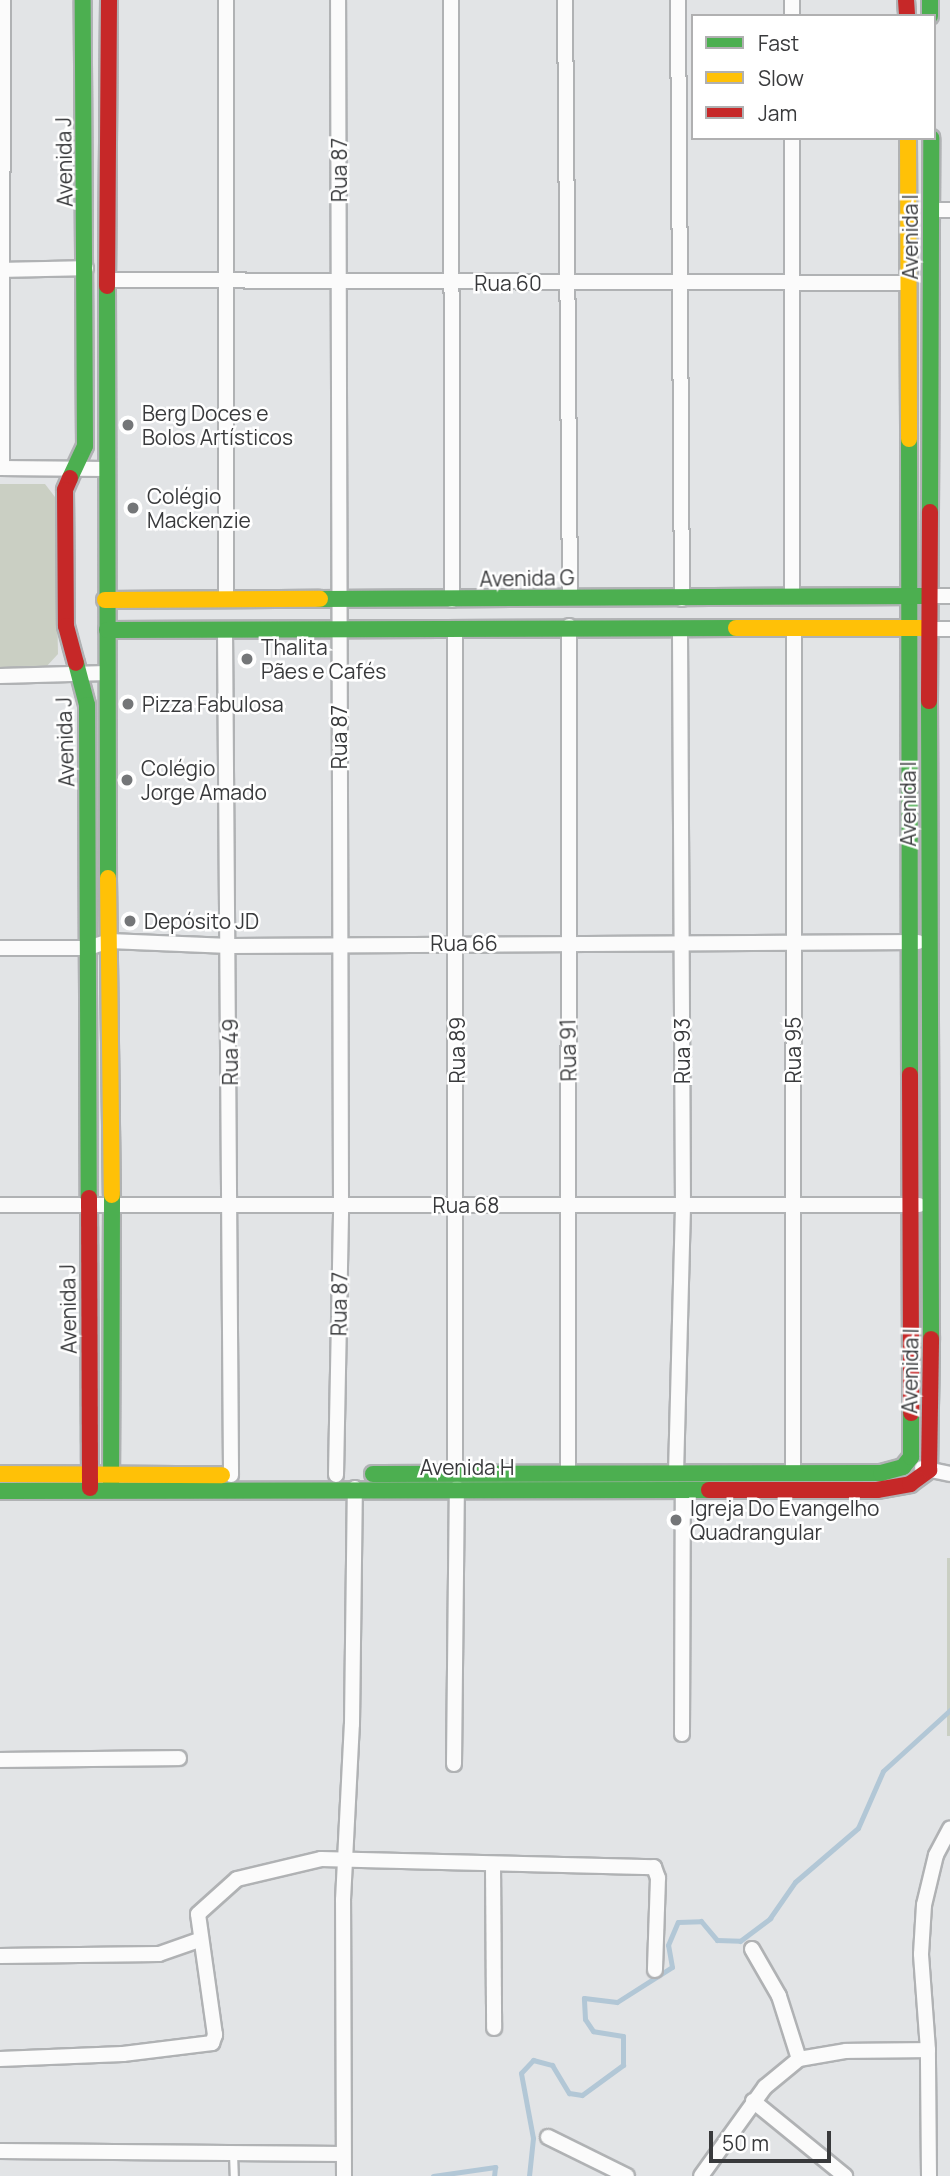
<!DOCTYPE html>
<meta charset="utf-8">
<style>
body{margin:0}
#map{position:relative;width:950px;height:2176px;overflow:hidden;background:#e2e4e6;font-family:Manrope,sans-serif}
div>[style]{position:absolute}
.green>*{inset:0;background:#cacfc3;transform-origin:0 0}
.stream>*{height:5px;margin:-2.5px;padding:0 2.5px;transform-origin:2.5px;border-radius:2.5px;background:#b2c7d6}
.roads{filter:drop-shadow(2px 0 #b0b2b4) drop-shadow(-2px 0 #b0b2b4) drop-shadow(0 2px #b0b2b4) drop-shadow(0 -2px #b0b2b4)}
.lane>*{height:7px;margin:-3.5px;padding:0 3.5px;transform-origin:3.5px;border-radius:3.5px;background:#fbfbfb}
.street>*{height:14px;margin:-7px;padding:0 7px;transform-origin:7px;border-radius:7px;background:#fbfbfb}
.fast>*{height:16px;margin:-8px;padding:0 8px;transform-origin:8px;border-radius:8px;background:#4caf50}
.slow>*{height:16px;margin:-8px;padding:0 8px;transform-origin:8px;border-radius:8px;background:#ffc107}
.jam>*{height:16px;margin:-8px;padding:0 8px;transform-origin:8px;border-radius:8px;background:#c62828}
.dots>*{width:19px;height:19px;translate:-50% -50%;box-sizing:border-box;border:4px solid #fff;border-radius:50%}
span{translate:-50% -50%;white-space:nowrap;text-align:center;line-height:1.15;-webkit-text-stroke:5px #fff;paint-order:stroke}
.street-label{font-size:21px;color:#393a3c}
.poi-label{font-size:21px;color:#393a3c}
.left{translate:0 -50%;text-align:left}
.legend{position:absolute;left:691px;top:14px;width:245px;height:126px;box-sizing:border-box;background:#fff;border:2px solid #b0b0b1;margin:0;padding:9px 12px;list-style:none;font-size:21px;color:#393a3c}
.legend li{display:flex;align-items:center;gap:14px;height:35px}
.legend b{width:35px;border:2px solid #b0b0b1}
.scale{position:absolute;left:709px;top:2131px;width:122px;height:32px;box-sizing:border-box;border:4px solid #393a3c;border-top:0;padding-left:9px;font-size:21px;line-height:24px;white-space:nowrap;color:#393a3c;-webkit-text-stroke:5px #fff;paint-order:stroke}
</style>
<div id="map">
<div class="green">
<i style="clip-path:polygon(0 484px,45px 484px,55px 497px,58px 654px,46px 667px,0 667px)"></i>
<i style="left:950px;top:1558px;width:178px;height:3px;rotate:90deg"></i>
</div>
<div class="stream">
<i style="left:433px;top:2176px;width:63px;rotate:-8.3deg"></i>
<i style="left:495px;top:2167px;width:9px;rotate:96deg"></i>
<i style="left:529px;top:2176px;width:38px;rotate:-84deg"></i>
<i style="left:533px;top:2138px;width:66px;rotate:-100.5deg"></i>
<i style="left:521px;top:2073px;width:18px;rotate:-47deg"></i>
<i style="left:533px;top:2060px;width:20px;rotate:15deg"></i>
<i style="left:552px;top:2065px;width:33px;rotate:59deg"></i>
<i style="left:569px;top:2093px;width:13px;rotate:9deg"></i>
<i style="left:582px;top:2095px;width:51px;rotate:-36.2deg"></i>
<i style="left:623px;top:2065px;width:29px;rotate:-90deg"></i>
<i style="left:623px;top:2036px;width:30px;rotate:-171deg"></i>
<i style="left:593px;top:2031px;width:14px;rotate:-124deg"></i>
<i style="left:585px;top:2019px;width:21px;rotate:-93deg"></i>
<i style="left:584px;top:1998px;width:33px;rotate:7deg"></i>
<i style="left:617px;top:2002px;width:65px;rotate:-32.5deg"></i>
<i style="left:672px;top:1967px;width:22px;rotate:-100deg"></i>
<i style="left:668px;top:1945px;width:25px;rotate:-67deg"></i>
<i style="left:678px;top:1922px;width:23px;rotate:-2deg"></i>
<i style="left:701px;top:1921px;width:25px;rotate:50deg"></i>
<i style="left:717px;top:1940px;width:23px;rotate:2deg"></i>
<i style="left:740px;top:1941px;width:38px;rotate:-37deg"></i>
<i style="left:770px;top:1918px;width:44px;rotate:-55.2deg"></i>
<i style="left:795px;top:1882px;width:83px;rotate:-40.6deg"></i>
<i style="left:858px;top:1828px;width:62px;rotate:-66.3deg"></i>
<i style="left:883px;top:1771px;width:91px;rotate:-42.3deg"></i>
</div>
<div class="roads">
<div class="lane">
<i style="left:233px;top:2153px;width:23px;rotate:88deg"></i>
</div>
<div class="street">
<i style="left:226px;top:0;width:599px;rotate:90deg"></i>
<i style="left:451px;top:0;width:600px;rotate:89.9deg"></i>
<i style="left:565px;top:0;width:598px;rotate:89.52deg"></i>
<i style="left:678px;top:0;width:599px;rotate:89.62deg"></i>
<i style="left:792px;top:0;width:16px;rotate:90deg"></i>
<i style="left:792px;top:138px;width:459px;rotate:90deg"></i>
<i style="left:931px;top:210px;width:19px"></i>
<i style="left:0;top:270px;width:86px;rotate:-1.3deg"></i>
<i style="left:107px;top:280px;width:802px;rotate:0.21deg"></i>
<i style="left:0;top:468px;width:106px;rotate:0.5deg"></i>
<i style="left:2px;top:468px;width:468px;rotate:-89.9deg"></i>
<i style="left:930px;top:596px;width:20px"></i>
<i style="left:930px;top:629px;width:20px"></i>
<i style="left:225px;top:630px;width:845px;rotate:89.59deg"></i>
<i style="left:0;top:676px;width:107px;rotate:-1.6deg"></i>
<i style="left:0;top:948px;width:88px"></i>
<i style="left:88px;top:948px;width:22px;rotate:-18deg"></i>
<i style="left:109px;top:941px;width:121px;rotate:2.4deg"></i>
<i style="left:230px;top:946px;width:688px;rotate:-0.33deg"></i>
<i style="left:0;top:1205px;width:919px"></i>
<i style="left:922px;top:1468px;width:29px;rotate:12deg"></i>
<i style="left:793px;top:1471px;width:842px;rotate:-89.93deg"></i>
<i style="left:455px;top:1472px;width:844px;rotate:-90deg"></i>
<i style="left:568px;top:1474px;width:848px;rotate:-89.93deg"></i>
<i style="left:676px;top:1474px;width:267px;rotate:-88.5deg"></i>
<i style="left:683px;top:1207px;width:579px;rotate:-90.3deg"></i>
<i style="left:336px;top:1475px;width:270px;rotate:-88.9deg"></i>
<i style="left:341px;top:1205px;width:1205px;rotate:-90.14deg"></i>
<i style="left:682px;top:1734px;width:244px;rotate:-89.8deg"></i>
<i style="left:0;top:1760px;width:179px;rotate:-0.6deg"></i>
<i style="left:454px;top:1764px;width:276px;rotate:-89.4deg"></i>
<i style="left:493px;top:1865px;width:163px;rotate:89.6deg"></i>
<i style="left:752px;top:1949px;width:54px;rotate:60.1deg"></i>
<i style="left:779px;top:1996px;width:66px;rotate:72.4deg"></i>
<i style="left:0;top:1956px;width:159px;rotate:-0.7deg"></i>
<i style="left:159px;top:1954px;width:42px;rotate:-19.3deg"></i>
<i style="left:0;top:2059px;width:123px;rotate:-2.3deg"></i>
<i style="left:123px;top:2054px;width:90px;rotate:-7deg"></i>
<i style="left:212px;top:2043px;width:9px;rotate:-69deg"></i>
<i style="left:215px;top:2035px;width:122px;rotate:-98deg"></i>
<i style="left:198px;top:1914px;width:52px;rotate:-41.9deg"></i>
<i style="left:237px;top:1879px;width:86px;rotate:-13.4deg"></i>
<i style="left:321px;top:1859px;width:333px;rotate:1.4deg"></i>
<i style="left:654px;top:1867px;width:12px;rotate:70deg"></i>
<i style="left:658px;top:1878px;width:92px;rotate:91.9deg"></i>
<i style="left:753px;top:2101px;width:119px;rotate:39.2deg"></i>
<i style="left:548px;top:2137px;width:88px;rotate:26.3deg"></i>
<i style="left:0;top:2151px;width:343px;rotate:0.5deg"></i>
<i style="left:344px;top:2176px;width:276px;rotate:-90.2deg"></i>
<i style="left:343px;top:1900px;width:176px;rotate:-87.1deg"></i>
<i style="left:352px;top:1724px;width:236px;rotate:-89.3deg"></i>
<i style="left:701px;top:2176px;width:110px;rotate:-54.3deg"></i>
<i style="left:765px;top:2087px;width:44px;rotate:-39.5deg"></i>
<i style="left:799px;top:2059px;width:48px;rotate:-9.7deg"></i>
<i style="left:846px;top:2051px;width:82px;rotate:-0.7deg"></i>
<i style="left:929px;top:2176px;width:126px;rotate:-90.5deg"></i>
<i style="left:928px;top:2050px;width:96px;rotate:-94.2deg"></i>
<i style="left:921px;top:1954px;width:49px;rotate:-86.5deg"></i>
<i style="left:924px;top:1905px;width:51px;rotate:-76.5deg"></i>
<i style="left:936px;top:1855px;width:30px;rotate:-62deg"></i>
</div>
<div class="fast">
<i style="left:930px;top:0;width:16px;rotate:90deg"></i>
<i style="left:107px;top:286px;width:592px;rotate:89.9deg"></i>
<i style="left:909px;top:439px;width:636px;rotate:89.91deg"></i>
<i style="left:70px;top:478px;width:35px;rotate:-65deg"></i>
<i style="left:85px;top:446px;width:446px;rotate:-90.3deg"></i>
<i style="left:930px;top:512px;width:374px;rotate:-89.8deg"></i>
<i style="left:320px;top:599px;width:602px;rotate:-0.29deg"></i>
<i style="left:107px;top:630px;width:629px;rotate:-0.18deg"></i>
<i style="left:76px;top:663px;width:43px;rotate:75.3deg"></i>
<i style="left:87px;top:705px;width:493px;rotate:89.8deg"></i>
<i style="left:929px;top:701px;width:638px;rotate:89.82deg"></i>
<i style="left:373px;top:1474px;width:508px;rotate:-0.11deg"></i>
<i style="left:881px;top:1473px;width:23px;rotate:-15deg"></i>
<i style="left:903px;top:1467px;width:13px;rotate:-51deg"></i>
<i style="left:911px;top:1457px;width:44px;rotate:-90deg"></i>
<i style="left:111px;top:1489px;width:294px;rotate:-89.8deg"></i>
<i style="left:0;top:1491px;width:709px;rotate:-0.08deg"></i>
</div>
<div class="slow">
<i style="left:908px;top:138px;width:301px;rotate:89.8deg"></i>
<i style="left:105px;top:600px;width:215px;rotate:-0.3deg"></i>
<i style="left:736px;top:628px;width:188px"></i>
<i style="left:108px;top:878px;width:317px;rotate:89.3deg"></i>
<i style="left:0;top:1474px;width:222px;rotate:0.3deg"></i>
</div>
<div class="jam">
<i style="left:906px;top:0;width:16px;rotate:86deg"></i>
<i style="left:107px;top:286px;width:286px;rotate:-89.6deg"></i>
<i style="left:70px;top:478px;width:13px;rotate:113deg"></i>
<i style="left:65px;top:490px;width:136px;rotate:89.6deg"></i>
<i style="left:66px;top:626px;width:38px;rotate:75deg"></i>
<i style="left:929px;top:701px;width:189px;rotate:-89.7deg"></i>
<i style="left:910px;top:1075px;width:338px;rotate:89.8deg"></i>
<i style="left:89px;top:1198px;width:290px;rotate:89.8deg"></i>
<i style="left:709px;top:1490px;width:168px"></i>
<i style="left:877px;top:1490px;width:34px;rotate:-10deg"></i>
<i style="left:910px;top:1484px;width:24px;rotate:-36deg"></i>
<i style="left:929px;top:1470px;width:131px;rotate:-89.1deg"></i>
</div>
</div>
<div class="dots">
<i style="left:128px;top:425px;background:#747678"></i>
<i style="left:133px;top:508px;background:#747678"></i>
<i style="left:247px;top:659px;background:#747678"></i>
<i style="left:128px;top:704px;background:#747678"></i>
<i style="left:127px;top:780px;background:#747678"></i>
<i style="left:130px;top:921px;background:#747678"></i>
<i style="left:676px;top:1520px;background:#747678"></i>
</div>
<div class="street-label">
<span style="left:64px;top:162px;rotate:-91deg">Avenida J</span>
<span style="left:339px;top:170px;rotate:-90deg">Rua 87</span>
<span style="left:910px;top:237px;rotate:-90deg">Avenida I</span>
<span style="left:508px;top:283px">Rua 60</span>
<span style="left:527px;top:578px;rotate:-1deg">Avenida G</span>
<span style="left:339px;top:737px;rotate:-90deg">Rua 87</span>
<span style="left:65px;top:742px;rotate:-92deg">Avenida J</span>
<span style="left:908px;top:804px;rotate:-90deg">Avenida I</span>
<span style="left:464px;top:943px">Rua 66</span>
<span style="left:457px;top:1050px;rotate:-90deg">Rua 89</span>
<span style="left:568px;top:1050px;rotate:-91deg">Rua 91</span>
<span style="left:793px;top:1050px;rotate:-90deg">Rua 95</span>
<span style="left:682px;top:1051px;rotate:-90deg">Rua 93</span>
<span style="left:230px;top:1052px;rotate:-90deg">Rua 49</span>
<span style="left:466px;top:1205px">Rua 68</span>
<span style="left:339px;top:1304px;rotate:-89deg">Rua 87</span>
<span style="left:68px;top:1309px;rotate:-91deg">Avenida J</span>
<span style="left:910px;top:1371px;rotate:-89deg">Avenida I</span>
<span style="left:467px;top:1467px">Avenida H</span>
</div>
<div class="poi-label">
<span class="left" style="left:142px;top:425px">Berg Doces e<br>Bolos Artísticos</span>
<span class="left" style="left:147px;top:508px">Colégio<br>Mackenzie</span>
<span class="left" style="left:261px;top:659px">Thalita<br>Pães e Cafés</span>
<span class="left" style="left:142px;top:704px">Pizza Fabulosa</span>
<span class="left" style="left:141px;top:780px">Colégio<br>Jorge Amado</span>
<span class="left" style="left:144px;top:921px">Depósito JD</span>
<span class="left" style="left:690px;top:1520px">Igreja Do Evangelho<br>Quadrangular</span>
</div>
<ul class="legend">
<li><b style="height:9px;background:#4caf50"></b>Fast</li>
<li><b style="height:9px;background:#ffc107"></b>Slow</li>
<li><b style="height:9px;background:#c62828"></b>Jam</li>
</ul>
<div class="scale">50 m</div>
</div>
